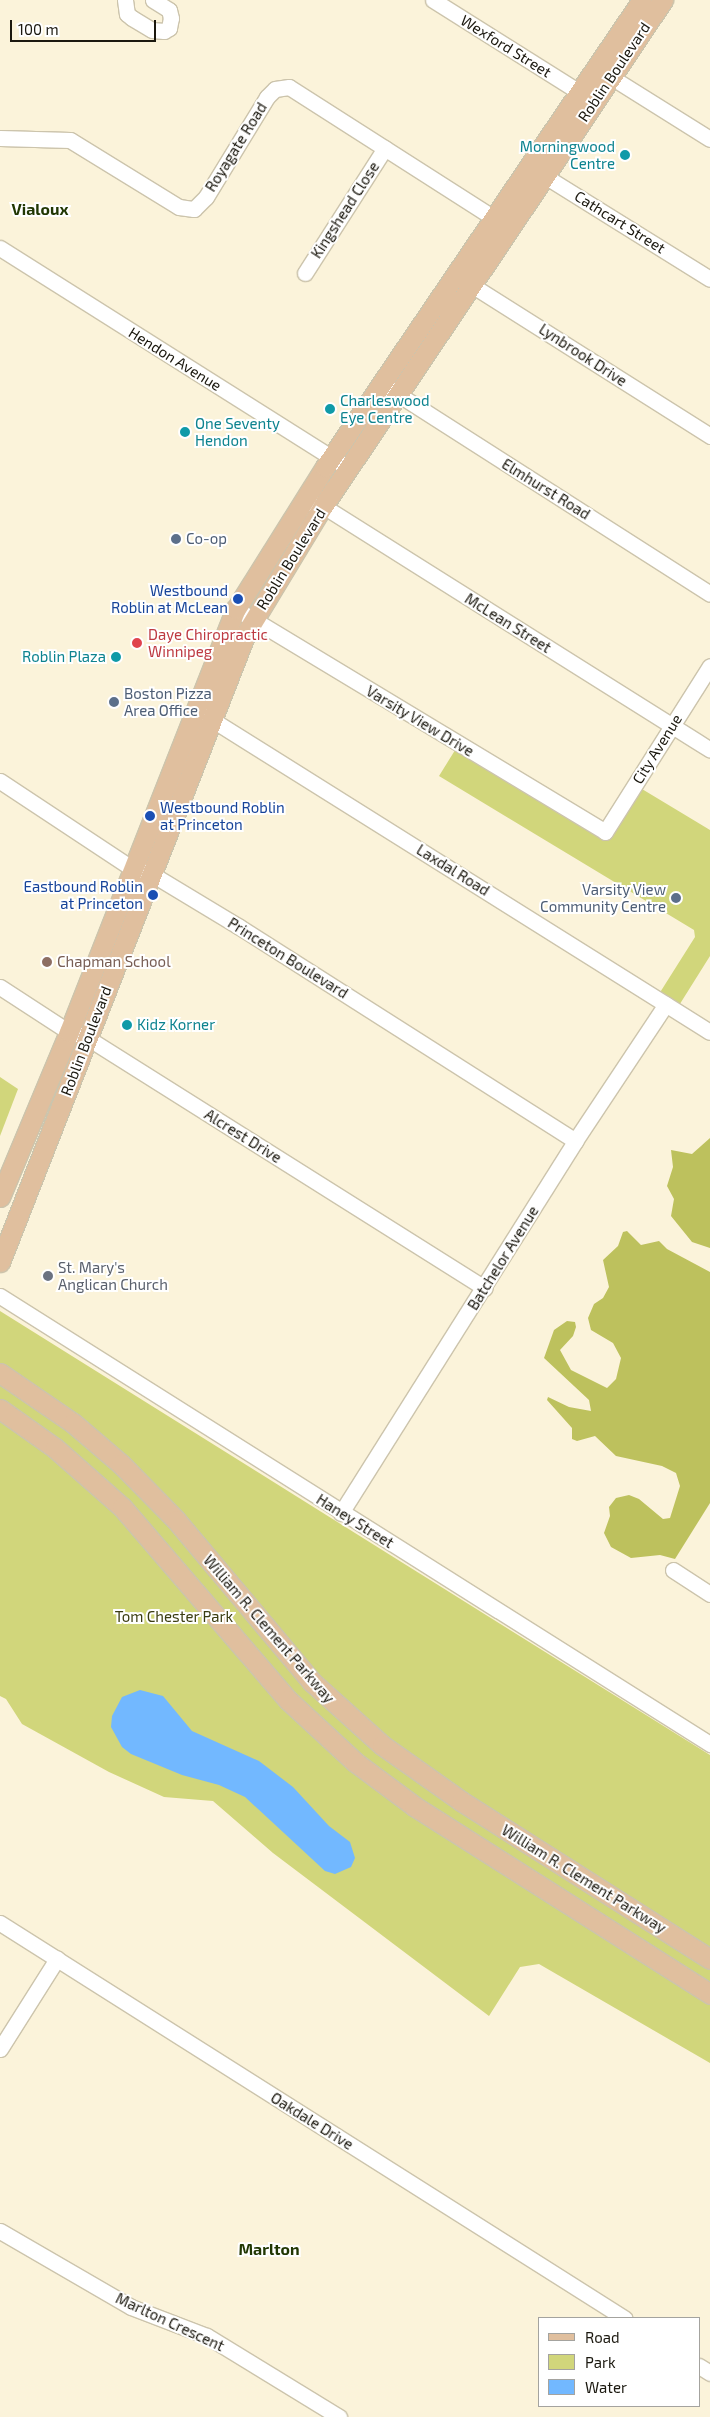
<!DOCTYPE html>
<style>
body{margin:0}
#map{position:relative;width:710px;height:2417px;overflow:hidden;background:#fbf3da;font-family:"Exo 2",sans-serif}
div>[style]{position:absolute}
.green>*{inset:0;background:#d1d67b}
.forest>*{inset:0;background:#bdc15d}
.water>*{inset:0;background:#72b8ff}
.roads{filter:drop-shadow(1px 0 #ccc4ac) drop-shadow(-1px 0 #ccc4ac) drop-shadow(0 1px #ccc4ac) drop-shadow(0 -1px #ccc4ac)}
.minor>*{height:15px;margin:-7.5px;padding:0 7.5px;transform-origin:7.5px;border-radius:7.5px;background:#fff}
.major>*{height:19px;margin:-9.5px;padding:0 9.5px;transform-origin:9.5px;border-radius:9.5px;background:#e0bf9e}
.dots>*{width:14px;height:14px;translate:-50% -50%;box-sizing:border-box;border:2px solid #fff;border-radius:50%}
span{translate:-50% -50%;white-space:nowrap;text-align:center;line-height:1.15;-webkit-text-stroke:4px #fff;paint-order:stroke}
.street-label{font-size:15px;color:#1b180f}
.culture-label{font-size:15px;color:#0d838f}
.right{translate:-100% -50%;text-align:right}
.left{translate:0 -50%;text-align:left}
.service-label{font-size:15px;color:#4e5e75}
.transit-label{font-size:15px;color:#164399}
.health-label{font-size:15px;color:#be3a42}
.education-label{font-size:15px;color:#785e54}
.worship-label{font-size:15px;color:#5b616d}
.park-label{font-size:15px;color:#3b3d12}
.neighbourhood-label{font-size:16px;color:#213703;font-weight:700}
.legend{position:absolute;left:538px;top:2317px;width:162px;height:90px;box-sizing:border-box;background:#fff;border:1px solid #a4a39f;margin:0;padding:6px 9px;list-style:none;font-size:15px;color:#1b180f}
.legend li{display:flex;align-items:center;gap:10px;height:25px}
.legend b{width:25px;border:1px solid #a4a39f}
.scale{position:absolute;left:10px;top:20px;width:146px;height:22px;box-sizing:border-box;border:2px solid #1b180f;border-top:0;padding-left:6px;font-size:15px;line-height:18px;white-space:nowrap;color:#1b180f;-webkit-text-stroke:4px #fff;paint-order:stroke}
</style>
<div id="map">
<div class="green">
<i style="clip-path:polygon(457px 747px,607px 836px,637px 786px,710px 830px,710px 956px,678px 1007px,659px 994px,695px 937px,694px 930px,439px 776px)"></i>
<i style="clip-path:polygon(0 1077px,18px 1089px,0 1136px)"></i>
<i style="clip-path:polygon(0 1311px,710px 1755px,710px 2063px,539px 1964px,520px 1967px,489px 2016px,273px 1853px,213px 1801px,164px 1797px,109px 1772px,22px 1724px,6px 1699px,0 1696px)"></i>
</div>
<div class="forest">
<i style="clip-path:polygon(710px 1138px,710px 1248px,692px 1242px,671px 1216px,674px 1199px,667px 1186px,673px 1167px,671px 1150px,692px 1154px)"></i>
<i style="clip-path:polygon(627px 1231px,641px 1245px,659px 1241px,667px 1249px,710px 1272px,710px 1503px,675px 1559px,660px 1555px,631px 1558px,611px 1547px,604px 1533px,610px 1516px,609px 1507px,616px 1498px,629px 1495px,639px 1499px,663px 1519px,670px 1518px,680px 1486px,676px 1473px,662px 1466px,616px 1456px,595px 1436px,577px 1441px,572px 1439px,572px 1428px,547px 1400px,548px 1397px,569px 1407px,591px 1411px,589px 1400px,544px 1358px,554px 1330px,567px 1321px,575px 1322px,576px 1327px,573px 1336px,560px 1350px,571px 1370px,607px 1388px,616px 1379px,621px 1358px,613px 1343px,591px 1330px,588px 1318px,594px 1304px,603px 1298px,609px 1287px,603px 1260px,618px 1246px,623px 1232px)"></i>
</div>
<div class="water">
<i style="clip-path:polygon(140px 1690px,163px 1696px,192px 1731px,259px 1761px,293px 1787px,329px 1826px,350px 1842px,355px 1858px,351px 1867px,335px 1874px,325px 1871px,245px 1797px,219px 1785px,182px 1775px,131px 1754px,122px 1747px,111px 1727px,112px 1716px,122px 1697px)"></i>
</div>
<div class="roads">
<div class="minor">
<i style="left:125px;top:0;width:14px;rotate:82deg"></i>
<i style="left:127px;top:14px;width:6px;rotate:39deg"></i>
<i style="left:132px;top:18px;width:23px;rotate:31deg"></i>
<i style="left:152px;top:30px;width:12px;rotate:5deg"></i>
<i style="left:164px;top:31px;width:6px;rotate:-31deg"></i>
<i style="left:169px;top:28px;width:10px;rotate:-79deg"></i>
<i style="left:171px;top:18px;width:8px;rotate:-104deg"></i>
<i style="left:169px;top:10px;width:19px;rotate:-148deg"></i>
<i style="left:433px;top:0;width:173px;rotate:32.2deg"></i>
<i style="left:603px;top:72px;width:126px;rotate:32.1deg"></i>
<i style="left:0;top:138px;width:70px;rotate:1.6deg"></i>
<i style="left:70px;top:140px;width:128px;rotate:31.6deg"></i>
<i style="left:179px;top:207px;width:15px;rotate:8deg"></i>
<i style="left:194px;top:209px;width:17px;rotate:-45deg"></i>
<i style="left:206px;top:197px;width:117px;rotate:-58.6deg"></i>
<i style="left:267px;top:97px;width:11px;rotate:-45deg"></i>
<i style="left:275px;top:89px;width:14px;rotate:-8deg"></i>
<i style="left:289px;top:87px;width:253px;rotate:32.6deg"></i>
<i style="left:535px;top:170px;width:206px;rotate:31.9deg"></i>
<i style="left:0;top:248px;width:413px;rotate:32.3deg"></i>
<i style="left:305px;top:273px;width:148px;rotate:-57.4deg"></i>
<i style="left:462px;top:279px;width:294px;rotate:32.3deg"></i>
<i style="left:382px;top:384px;width:389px;rotate:32.6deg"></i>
<i style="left:305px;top:502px;width:18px;rotate:13deg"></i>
<i style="left:323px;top:506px;width:457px;rotate:32.2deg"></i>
<i style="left:236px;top:609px;width:431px;rotate:31.1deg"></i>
<i style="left:605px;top:832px;width:196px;rotate:-57.7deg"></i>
<i style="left:203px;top:714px;width:598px;rotate:32.1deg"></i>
<i style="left:0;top:781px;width:159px;rotate:33.5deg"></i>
<i style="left:133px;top:869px;width:17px;rotate:13deg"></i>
<i style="left:150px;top:873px;width:103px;rotate:31.1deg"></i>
<i style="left:238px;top:926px;width:400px;rotate:32.5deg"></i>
<i style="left:0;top:987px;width:82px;rotate:33.1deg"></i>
<i style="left:69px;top:1032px;width:18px;rotate:16deg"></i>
<i style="left:86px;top:1037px;width:471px;rotate:32.2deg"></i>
<i style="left:0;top:1296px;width:840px;rotate:32.25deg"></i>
<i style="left:341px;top:1513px;width:439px;rotate:-57.8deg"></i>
<i style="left:575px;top:1141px;width:164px;rotate:-56.4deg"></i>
<i style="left:673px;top:1570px;width:44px;rotate:33deg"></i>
<i style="left:0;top:1923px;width:739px;rotate:32.33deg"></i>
<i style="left:0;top:2049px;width:107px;rotate:-57.7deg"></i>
<i style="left:0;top:2231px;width:151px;rotate:30.1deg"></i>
<i style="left:131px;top:2307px;width:81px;rotate:20.9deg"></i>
<i style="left:207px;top:2336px;width:155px;rotate:31.5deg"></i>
<i style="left:699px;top:2366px;width:13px;rotate:32deg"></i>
</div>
<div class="major">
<i style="left:0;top:1197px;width:179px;rotate:-67.3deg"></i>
<i style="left:69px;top:1032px;width:455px;rotate:-68.5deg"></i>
<i style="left:236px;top:609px;width:168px;rotate:-57.9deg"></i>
<i style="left:325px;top:467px;width:564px;rotate:-55.83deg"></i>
<i style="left:0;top:1262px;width:675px;rotate:-68.64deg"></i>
<i style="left:246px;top:633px;width:149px;rotate:-58.8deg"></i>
<i style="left:323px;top:506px;width:610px;rotate:-56.1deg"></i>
<i style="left:0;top:1373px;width:88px;rotate:34.4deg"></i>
<i style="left:73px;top:1423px;width:63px;rotate:40.5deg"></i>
<i style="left:121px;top:1464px;width:78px;rotate:45.5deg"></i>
<i style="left:176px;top:1520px;width:212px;rotate:50deg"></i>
<i style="left:312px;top:1682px;width:94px;rotate:42deg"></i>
<i style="left:382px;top:1745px;width:97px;rotate:35.3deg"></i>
<i style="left:461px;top:1801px;width:295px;rotate:32.4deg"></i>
<i style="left:0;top:1409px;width:67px;rotate:35.3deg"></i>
<i style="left:55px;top:1448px;width:89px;rotate:41.4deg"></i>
<i style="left:122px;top:1507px;width:255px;rotate:49.3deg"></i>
<i style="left:288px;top:1700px;width:91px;rotate:42.8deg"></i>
<i style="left:355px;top:1762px;width:74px;rotate:36.7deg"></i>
<i style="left:414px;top:1806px;width:351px;rotate:32.4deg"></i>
</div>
</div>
<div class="dots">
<i style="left:625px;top:155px;background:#0f9aa8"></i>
<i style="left:330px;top:409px;background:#0f9aa8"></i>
<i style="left:185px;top:432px;background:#0f9aa8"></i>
<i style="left:176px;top:539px;background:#5c6f8a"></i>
<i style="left:238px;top:599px;background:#1a4fb4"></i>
<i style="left:137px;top:643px;background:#e0444e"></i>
<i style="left:116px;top:657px;background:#0f9aa8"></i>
<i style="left:114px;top:702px;background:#5c6f8a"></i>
<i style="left:150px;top:816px;background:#1a4fb4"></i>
<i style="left:153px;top:895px;background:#1a4fb4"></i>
<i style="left:676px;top:898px;background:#5c6f8a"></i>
<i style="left:47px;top:962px;background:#8d6e63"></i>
<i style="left:127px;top:1025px;background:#0f9aa8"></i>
<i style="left:48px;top:1276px;background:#6b7280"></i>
</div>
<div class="street-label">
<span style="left:506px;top:46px;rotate:32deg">Wexford Street</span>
<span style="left:614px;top:72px;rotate:-56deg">Roblin Boulevard</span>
<span style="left:236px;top:147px;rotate:-58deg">Royagate Road</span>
<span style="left:345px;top:210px;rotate:-57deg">Kingshead Close</span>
<span style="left:620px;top:222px;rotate:32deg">Cathcart Street</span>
<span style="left:583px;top:355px;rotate:33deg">Lynbrook Drive</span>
<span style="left:175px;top:359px;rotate:32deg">Hendon Avenue</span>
<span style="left:546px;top:489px;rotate:32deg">Elmhurst Road</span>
<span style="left:291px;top:559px;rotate:-58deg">Roblin Boulevard</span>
<span style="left:508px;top:623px;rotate:32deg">McLean Street</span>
<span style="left:420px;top:721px;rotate:31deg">Varsity View Drive</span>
<span style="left:657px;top:749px;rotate:-58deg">City Avenue</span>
<span style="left:453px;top:870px;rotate:32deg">Laxdal Road</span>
<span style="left:288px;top:958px;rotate:32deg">Princeton Boulevard</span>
<span style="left:86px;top:1041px;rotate:-69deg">Roblin Boulevard</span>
<span style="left:243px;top:1136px;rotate:32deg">Alcrest Drive</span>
<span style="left:503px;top:1258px;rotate:-58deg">Batchelor Avenue</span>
<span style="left:355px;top:1521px;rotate:32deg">Haney Street</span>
<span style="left:269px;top:1629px;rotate:49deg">William R. Clement Parkway</span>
<span style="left:584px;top:1879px;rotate:32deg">William R. Clement Parkway</span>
<span style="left:312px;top:2121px;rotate:32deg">Oakdale Drive</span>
<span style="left:170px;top:2322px;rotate:25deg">Marlton Crescent</span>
</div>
<div class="culture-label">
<span class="right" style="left:615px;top:155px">Morningwood<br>Centre</span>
<span class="left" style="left:340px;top:409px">Charleswood<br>Eye Centre</span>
<span class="left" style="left:195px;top:432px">One Seventy<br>Hendon</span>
<span class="right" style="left:106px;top:657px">Roblin Plaza</span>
<span class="left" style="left:137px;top:1025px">Kidz Korner</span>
</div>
<div class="service-label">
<span class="left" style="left:186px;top:539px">Co-op</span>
<span class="left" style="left:124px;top:702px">Boston Pizza<br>Area Office</span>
<span class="right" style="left:666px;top:898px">Varsity View<br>Community Centre</span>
</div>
<div class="transit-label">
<span class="right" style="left:228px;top:599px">Westbound<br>Roblin at McLean</span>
<span class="left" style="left:160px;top:816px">Westbound Roblin<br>at Princeton</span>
<span class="right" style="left:143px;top:895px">Eastbound Roblin<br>at Princeton</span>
</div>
<div class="health-label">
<span class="left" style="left:148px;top:643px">Daye Chiropractic<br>Winnipeg</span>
</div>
<div class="education-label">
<span class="left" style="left:57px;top:962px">Chapman School</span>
</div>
<div class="worship-label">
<span class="left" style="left:58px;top:1276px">St. Mary's<br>Anglican Church</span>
</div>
<div class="park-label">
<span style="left:174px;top:1617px">Tom Chester Park</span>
</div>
<div class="neighbourhood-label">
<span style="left:40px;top:209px">Vialoux</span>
<span style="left:269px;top:2249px">Marlton</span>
</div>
<ul class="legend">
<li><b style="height:6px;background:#e0bf9e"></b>Road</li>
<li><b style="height:14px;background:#d1d67b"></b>Park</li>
<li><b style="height:14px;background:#72b8ff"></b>Water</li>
</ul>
<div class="scale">100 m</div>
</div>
